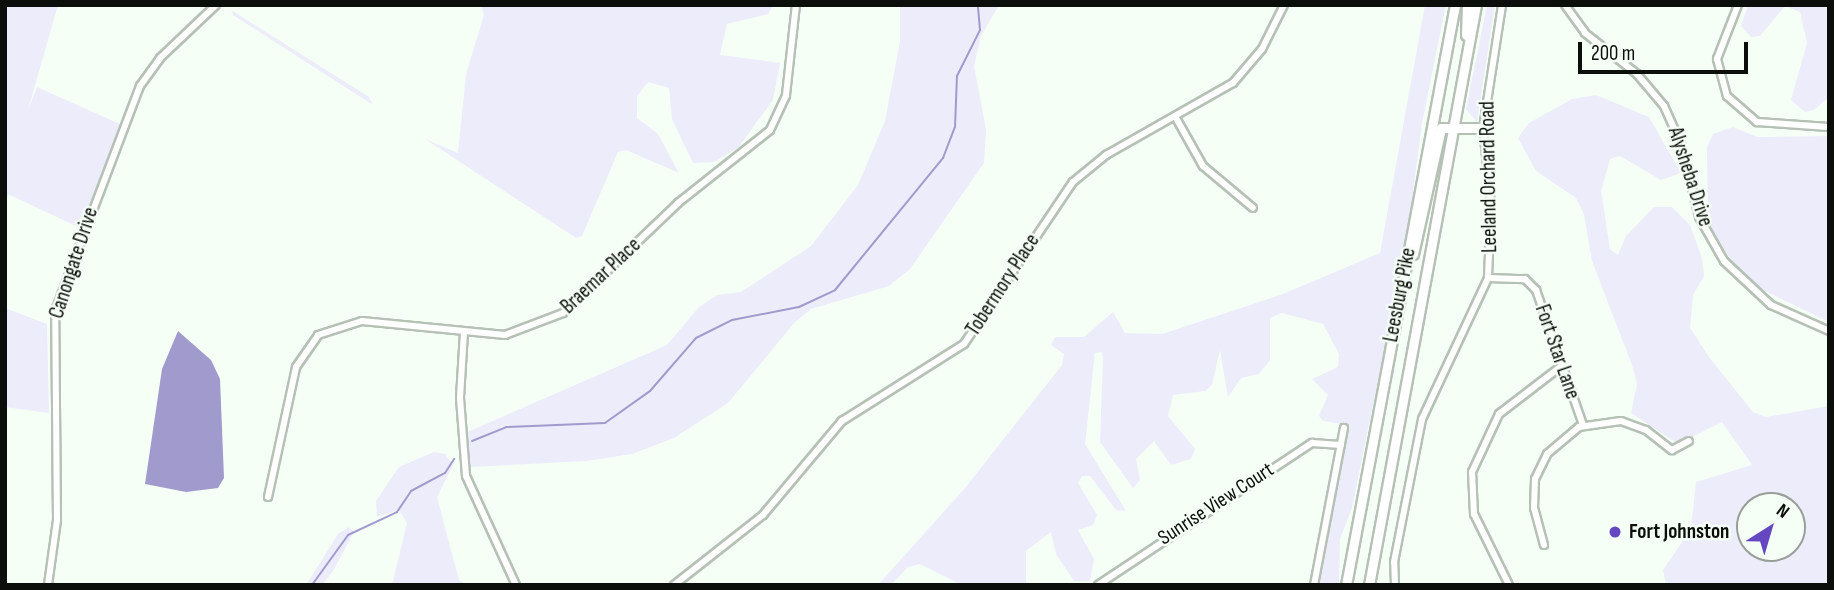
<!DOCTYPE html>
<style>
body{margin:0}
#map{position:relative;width:1834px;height:590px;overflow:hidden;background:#f6fff6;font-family:"Sofia Sans Condensed",sans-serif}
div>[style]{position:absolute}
.green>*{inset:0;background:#edecfb}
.water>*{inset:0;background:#a09bcc}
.stream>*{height:2px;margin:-1px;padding:0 1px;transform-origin:1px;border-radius:1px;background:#a09bcc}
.roads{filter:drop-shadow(2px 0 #b6c1b6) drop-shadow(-2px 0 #b6c1b6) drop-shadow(0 2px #b6c1b6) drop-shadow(0 -2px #b6c1b6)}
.minor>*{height:6px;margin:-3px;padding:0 3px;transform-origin:3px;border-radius:3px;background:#fff}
.highway>*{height:9px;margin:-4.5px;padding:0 4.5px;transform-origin:4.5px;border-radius:4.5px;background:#fff}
.dots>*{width:19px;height:19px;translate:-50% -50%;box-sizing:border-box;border:4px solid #f6fff6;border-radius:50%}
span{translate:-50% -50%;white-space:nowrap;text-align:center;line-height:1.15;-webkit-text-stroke:5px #f6fff6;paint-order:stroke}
.street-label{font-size:21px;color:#0b0e0b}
.poi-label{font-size:21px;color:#0b0e0b;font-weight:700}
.left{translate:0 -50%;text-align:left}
.frame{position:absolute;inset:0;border:7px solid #0b0e0b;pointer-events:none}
.north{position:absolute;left:1736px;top:492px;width:70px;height:70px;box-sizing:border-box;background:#f6fff6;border:2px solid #989f98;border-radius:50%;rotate:37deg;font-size:19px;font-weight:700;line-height:28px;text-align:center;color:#0b0e0b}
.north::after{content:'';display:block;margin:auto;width:24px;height:32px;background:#6548c1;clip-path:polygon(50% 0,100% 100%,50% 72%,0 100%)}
.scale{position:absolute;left:1578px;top:42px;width:170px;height:32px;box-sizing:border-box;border:4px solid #0b0e0b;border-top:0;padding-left:9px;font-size:21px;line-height:24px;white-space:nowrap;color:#0b0e0b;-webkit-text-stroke:5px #f6fff6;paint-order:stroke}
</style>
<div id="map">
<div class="green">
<i style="clip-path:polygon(5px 5px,58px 5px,28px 110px,37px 87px,122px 125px,80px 228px,8px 194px,5px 203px)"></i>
<i style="clip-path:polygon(481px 5px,773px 5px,768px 14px,727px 24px,720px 55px,780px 63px,773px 100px,738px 148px,714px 162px,693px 163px,672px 119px,669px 88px,648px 82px,637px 96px,637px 118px,658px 134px,679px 173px,626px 150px,618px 152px,582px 236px,576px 238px,425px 139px,458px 153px,466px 74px,484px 15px)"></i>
<i style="clip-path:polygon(900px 5px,999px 5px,981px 36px,974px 66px,986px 130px,984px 163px,910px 269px,889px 286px,811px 309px,795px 322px,728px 403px,674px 438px,632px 454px,586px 461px,470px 467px,465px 433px,667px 345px,699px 307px,717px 295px,741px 292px,811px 246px,858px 185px,885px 121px,900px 41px)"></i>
<i style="clip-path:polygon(1425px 5px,1446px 5px,1422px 123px,1408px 232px,1352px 508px,1340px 539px,1339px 585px,1319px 585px,1349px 425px,1323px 421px,1319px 416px,1328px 395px,1312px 379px,1338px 367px,1339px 354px,1323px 324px,1282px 313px,1270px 318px,1270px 360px,1259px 374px,1241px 378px,1228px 397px,1220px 350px,1212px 385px,1205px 391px,1173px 395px,1168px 416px,1195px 449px,1191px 459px,1171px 465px,1154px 441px,1136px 459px,1140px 480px,1133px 488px,1100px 442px,1103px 360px,1102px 352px,1095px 353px,1085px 444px,1126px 511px,1116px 510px,1090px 476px,1082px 476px,1078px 483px,1097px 515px,1093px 525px,1078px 530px,1094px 559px,1090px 581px,1074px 581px,1056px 554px,1051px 532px,1026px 551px,1026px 585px,962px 585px,920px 564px,908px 567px,891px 585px,878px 585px,965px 488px,1062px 365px,1064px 354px,1051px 345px,1055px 337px,1084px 337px,1113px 312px,1125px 333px,1162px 334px,1283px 294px,1380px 253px)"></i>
<i style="clip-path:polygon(1487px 5px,1495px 5px,1477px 122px,1466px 109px)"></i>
<i style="clip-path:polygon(1748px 5px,1829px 5px,1829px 97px,1814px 110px,1805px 112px,1791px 100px,1807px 43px,1800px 12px,1785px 6px,1760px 36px,1751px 37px,1741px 26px)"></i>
<i style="clip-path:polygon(231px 10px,369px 97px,373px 105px,233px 15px)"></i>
<i style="clip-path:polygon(evenodd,1596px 95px,1649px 117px,1681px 173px,1661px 180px,1620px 156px,1610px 159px,1601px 191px,1610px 249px,1618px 255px,1626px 236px,1654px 207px,1672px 207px,1690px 225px,1702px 258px,1704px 276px,1693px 295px,1690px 328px,1709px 357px,1753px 412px,1766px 417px,1829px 406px,1829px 585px,1666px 585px,1663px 570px,1691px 529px,1696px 482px,1752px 465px,1722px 422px,1678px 444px,1631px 413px,1637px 384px,1632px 365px,1592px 261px,1584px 214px,1576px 198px,1536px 171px,1518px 138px,1529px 123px,1572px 99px,1596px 95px,1750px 506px,1792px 506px,1792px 548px,1750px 548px,1750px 506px)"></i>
<i style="clip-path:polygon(1733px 127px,1757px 137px,1829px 136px,1829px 322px,1759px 288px,1731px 260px,1708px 223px,1707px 147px,1713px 134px)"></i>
<i style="clip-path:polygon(5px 308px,47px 324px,49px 413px,5px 407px)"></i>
<i style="clip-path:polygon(434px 452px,445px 454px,453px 465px,437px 497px,459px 580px,467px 585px,392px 585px,407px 523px,399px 510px,377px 517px,376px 501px,399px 467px)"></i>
<i style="clip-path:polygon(349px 527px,354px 532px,333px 571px,322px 585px,306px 585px,338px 534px)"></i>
</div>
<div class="water">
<i style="clip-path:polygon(178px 331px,211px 360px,220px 379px,224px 478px,218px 488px,186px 492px,145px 484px,162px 369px)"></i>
</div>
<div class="stream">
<i style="left:472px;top:441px;width:37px;rotate:-22deg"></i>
<i style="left:506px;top:427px;width:99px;rotate:-2.3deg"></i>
<i style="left:605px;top:423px;width:55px;rotate:-35.4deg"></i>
<i style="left:650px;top:391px;width:70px;rotate:-49deg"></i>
<i style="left:696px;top:338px;width:40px;rotate:-26.6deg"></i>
<i style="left:732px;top:320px;width:68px;rotate:-11deg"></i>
<i style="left:799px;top:307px;width:40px;rotate:-25deg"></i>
<i style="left:835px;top:290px;width:171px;rotate:-50.7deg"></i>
<i style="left:943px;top:158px;width:33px;rotate:-69deg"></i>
<i style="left:955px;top:127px;width:51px;rotate:-87.8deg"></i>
<i style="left:957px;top:76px;width:51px;rotate:-63.4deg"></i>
<i style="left:980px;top:30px;width:25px;rotate:-95deg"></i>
<i style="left:312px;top:585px;width:62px;rotate:-54.2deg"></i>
<i style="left:348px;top:535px;width:54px;rotate:-25.1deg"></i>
<i style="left:397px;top:512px;width:25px;rotate:-56deg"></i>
<i style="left:411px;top:491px;width:38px;rotate:-28deg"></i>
<i style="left:445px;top:473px;width:17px;rotate:-57deg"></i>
</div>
<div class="roads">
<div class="minor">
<i style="left:1565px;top:5px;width:34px;rotate:54deg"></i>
<i style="left:1585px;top:33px;width:66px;rotate:38.3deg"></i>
<i style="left:1637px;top:74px;width:42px;rotate:49.8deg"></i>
<i style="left:1664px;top:106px;width:42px;rotate:65.9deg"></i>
<i style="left:1681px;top:144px;width:75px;rotate:76.1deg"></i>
<i style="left:1699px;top:217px;width:51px;rotate:60.4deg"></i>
<i style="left:1724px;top:261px;width:64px;rotate:43.1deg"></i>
<i style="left:1771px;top:305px;width:64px;rotate:24.1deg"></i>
<i style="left:1738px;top:5px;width:58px;rotate:111.3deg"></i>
<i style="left:1717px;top:59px;width:38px;rotate:75deg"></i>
<i style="left:1727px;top:96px;width:40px;rotate:41deg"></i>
<i style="left:1757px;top:122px;width:72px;rotate:4deg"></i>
<i style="left:1176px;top:118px;width:55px;rotate:60.6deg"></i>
<i style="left:1203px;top:166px;width:65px;rotate:40deg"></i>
<i style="left:1488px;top:278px;width:37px;rotate:2deg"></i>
<i style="left:1525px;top:279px;width:16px;rotate:45deg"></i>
<i style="left:1536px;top:290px;width:143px;rotate:70.8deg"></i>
<i style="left:464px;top:332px;width:66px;rotate:93.5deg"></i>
<i style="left:460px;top:398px;width:78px;rotate:85.6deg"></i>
<i style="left:466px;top:476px;width:120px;rotate:65.4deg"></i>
<i style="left:268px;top:497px;width:133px;rotate:-77.8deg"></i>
<i style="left:296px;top:367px;width:39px;rotate:-55deg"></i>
<i style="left:318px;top:335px;width:46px;rotate:-17.7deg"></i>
<i style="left:362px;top:321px;width:144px;rotate:5.6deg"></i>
<i style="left:505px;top:335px;width:62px;rotate:-20.8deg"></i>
<i style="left:563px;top:313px;width:159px;rotate:-43.7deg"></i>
<i style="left:678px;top:203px;width:117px;rotate:-38.4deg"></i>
<i style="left:770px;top:130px;width:38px;rotate:-65deg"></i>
<i style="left:786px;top:95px;width:91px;rotate:-83.7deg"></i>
<i style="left:1544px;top:545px;width:38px;rotate:-105deg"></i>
<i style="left:1534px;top:508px;width:29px;rotate:-88deg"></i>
<i style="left:1535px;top:479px;width:28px;rotate:-64deg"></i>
<i style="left:1547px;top:454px;width:42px;rotate:-40.2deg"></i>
<i style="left:1579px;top:427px;width:42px;rotate:-8.1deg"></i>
<i style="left:1621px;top:421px;width:27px;rotate:20deg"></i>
<i style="left:1646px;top:430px;width:33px;rotate:38deg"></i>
<i style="left:1672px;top:450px;width:19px;rotate:-28deg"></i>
<i style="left:48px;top:585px;width:66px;rotate:-82.1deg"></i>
<i style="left:57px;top:520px;width:209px;rotate:-90.5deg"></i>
<i style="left:55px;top:311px;width:241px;rotate:-69.3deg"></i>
<i style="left:140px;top:86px;width:34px;rotate:-54deg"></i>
<i style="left:160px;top:58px;width:77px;rotate:-43.4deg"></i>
<i style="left:674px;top:585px;width:113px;rotate:-38.2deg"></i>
<i style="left:763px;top:515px;width:123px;rotate:-50deg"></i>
<i style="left:842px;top:421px;width:144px;rotate:-32.3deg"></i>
<i style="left:964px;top:344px;width:195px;rotate:-56.1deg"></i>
<i style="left:1073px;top:182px;width:43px;rotate:-39.3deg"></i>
<i style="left:1106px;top:155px;width:146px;rotate:-29.6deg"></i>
<i style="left:1233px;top:83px;width:45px;rotate:-49.5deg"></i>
<i style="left:1262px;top:49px;width:49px;rotate:-63.4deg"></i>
<i style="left:1098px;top:585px;width:257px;rotate:-33.6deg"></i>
<i style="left:1312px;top:443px;width:29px;rotate:4deg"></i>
<i style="left:1314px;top:585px;width:160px;rotate:-79.2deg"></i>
<i style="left:1395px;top:585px;width:23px;rotate:-92deg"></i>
<i style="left:1394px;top:562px;width:146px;rotate:-78.9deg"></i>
<i style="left:1422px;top:419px;width:156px;rotate:-64.9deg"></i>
<i style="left:1488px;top:278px;width:74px;rotate:-87.7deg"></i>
<i style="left:1491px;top:204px;width:76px;rotate:-96deg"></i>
<i style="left:1483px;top:128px;width:124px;rotate:-81.2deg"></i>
<i style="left:1509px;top:585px;width:79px;rotate:-116.2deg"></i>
<i style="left:1474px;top:514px;width:42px;rotate:-92.7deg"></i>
<i style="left:1472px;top:472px;width:64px;rotate:-65deg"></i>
<i style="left:1499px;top:414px;width:77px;rotate:-37.6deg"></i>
</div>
<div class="highway">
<i style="left:1466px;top:35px;width:30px;rotate:-88deg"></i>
<i style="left:1413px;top:254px;width:129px;rotate:-77.5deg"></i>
<i style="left:1441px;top:128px;width:42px"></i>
<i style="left:1346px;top:585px;width:590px;rotate:-79.36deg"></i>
<i style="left:1369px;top:585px;width:590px;rotate:-79.55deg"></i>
</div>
</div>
<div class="dots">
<i style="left:1615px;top:532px;background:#6548c1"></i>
</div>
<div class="street-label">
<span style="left:1489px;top:177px;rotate:-91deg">Leeland Orchard Road</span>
<span style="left:1690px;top:177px;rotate:72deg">Alysheba Drive</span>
<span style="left:74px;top:263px;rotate:-72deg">Canongate Drive</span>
<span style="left:601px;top:276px;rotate:-43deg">Braemar Place</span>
<span style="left:1003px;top:285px;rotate:-57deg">Tobermory Place</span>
<span style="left:1400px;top:295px;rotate:-79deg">Leesburg Pike</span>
<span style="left:1557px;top:352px;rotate:71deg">Fort Star Lane</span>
<span style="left:1216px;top:504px;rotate:-33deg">Sunrise View Court</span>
</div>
<div class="poi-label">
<span class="left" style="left:1629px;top:532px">Fort Johnston</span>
</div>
<div class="frame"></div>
<div class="north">N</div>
<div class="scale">200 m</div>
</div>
